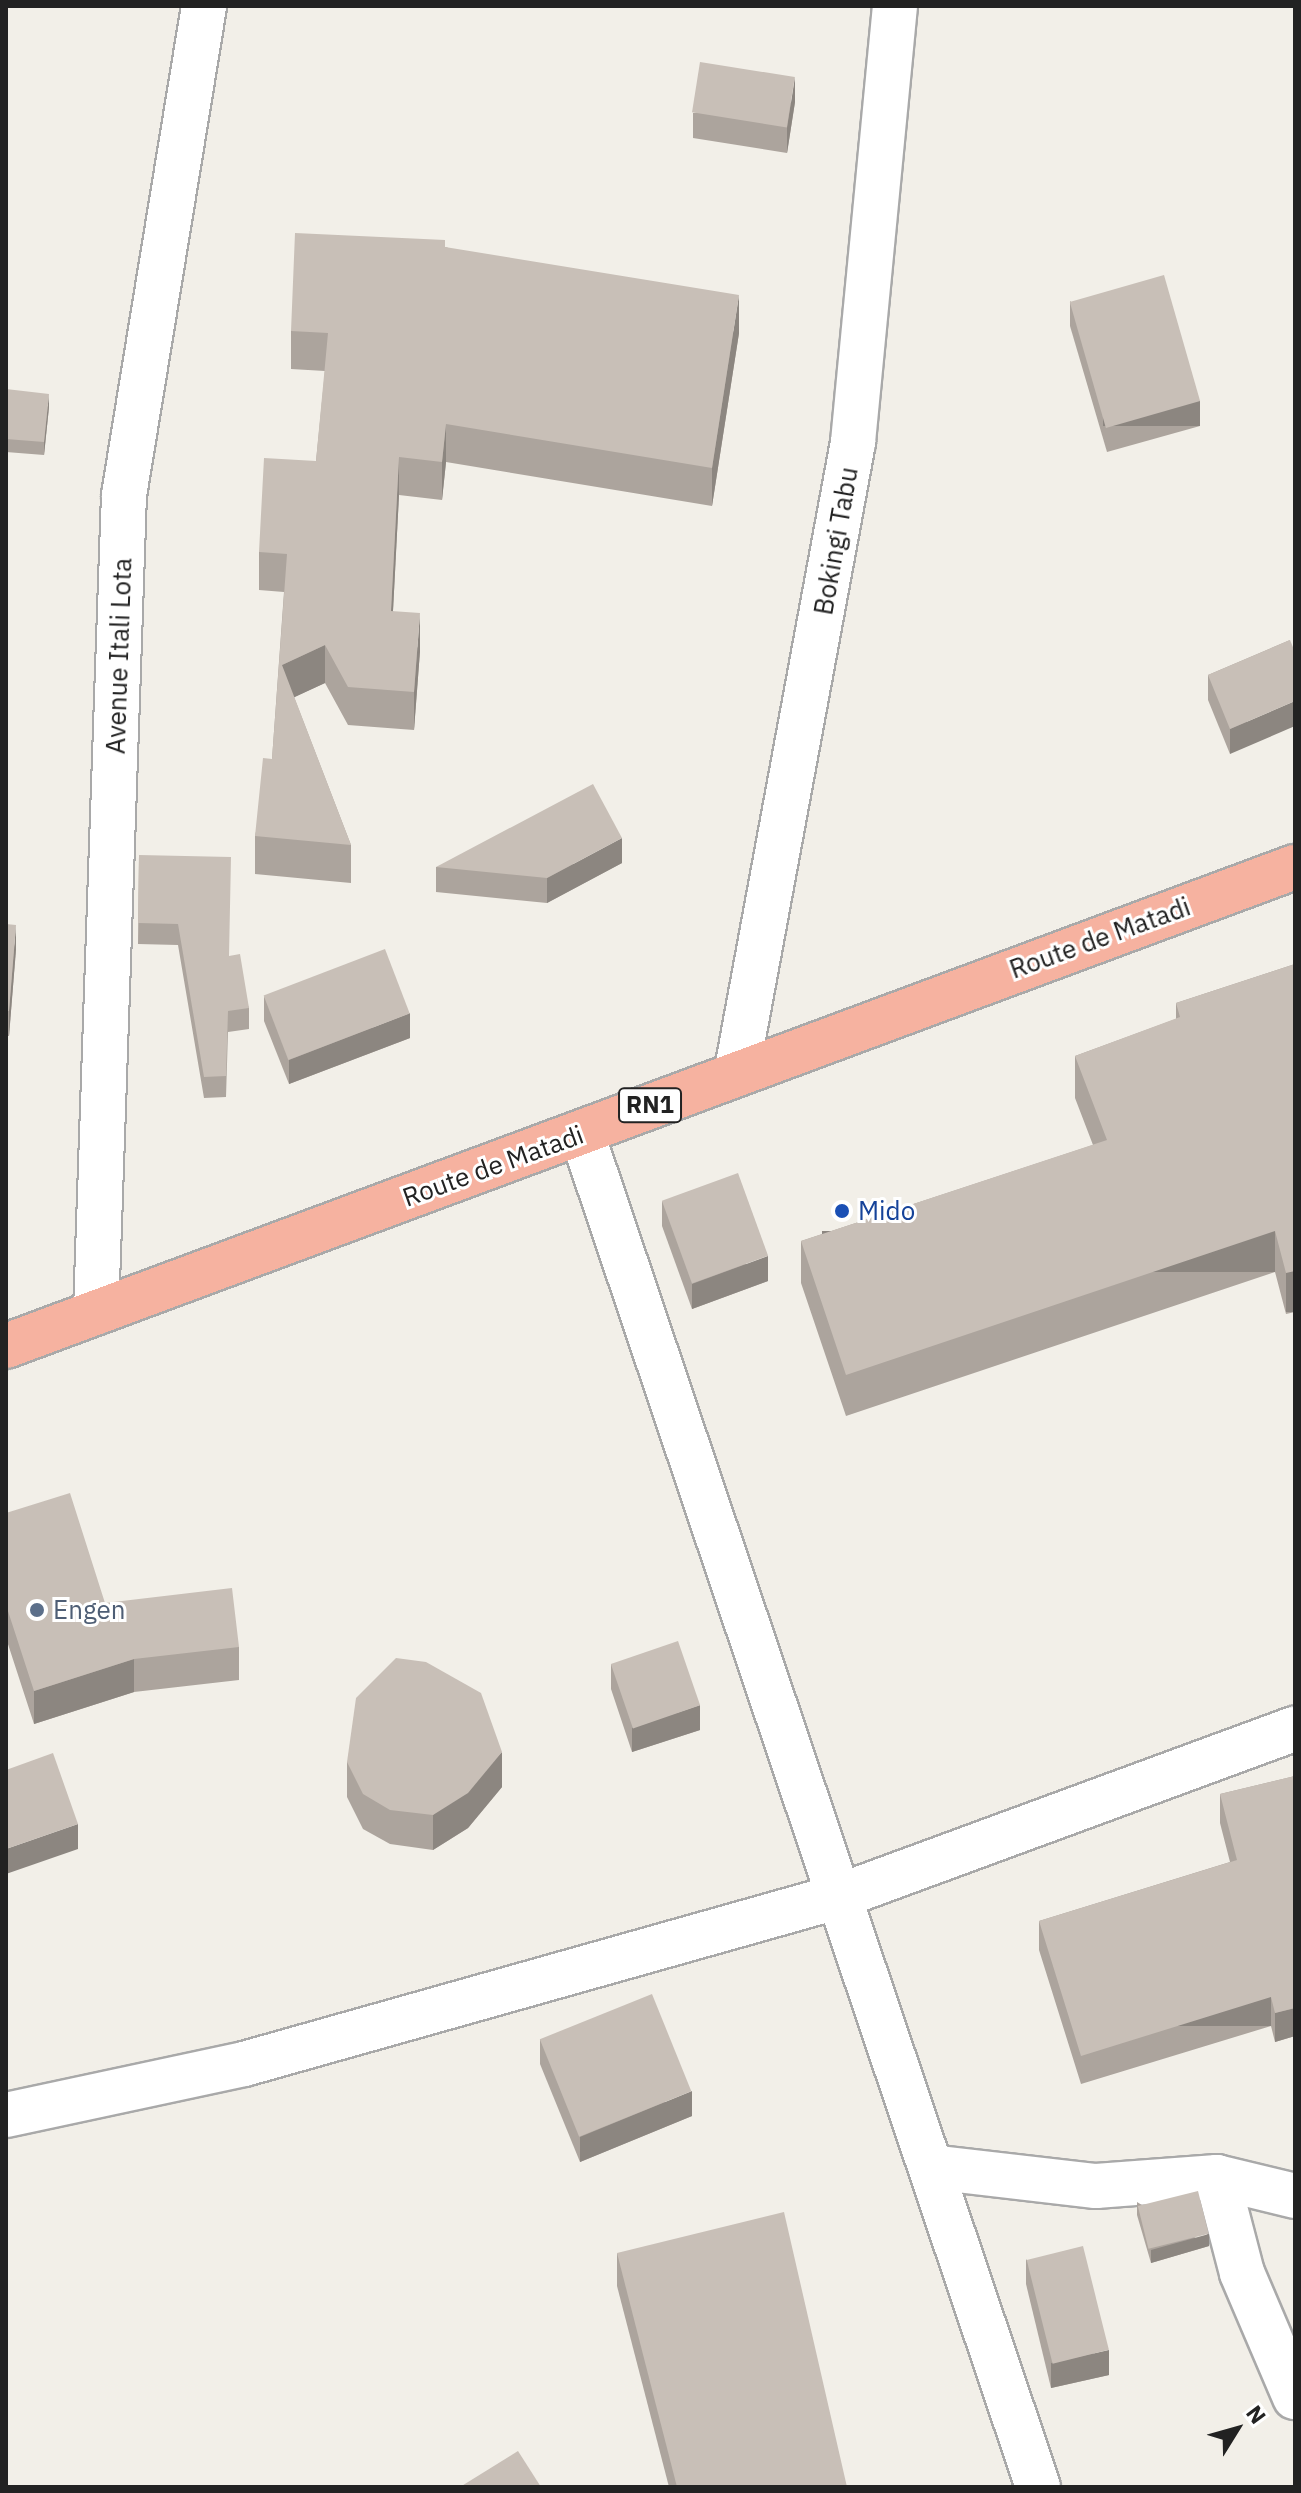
<!DOCTYPE html>
<style>
body{margin:0}
#map{position:relative;width:1301px;height:2493px;overflow:hidden;background:#f2efe8;font-family:"IBM Plex Sans",sans-serif}
div>[style]{position:absolute}
.roads{filter:drop-shadow(2px 0 #a9a9a9) drop-shadow(-2px 0 #a9a9a9) drop-shadow(0 2px #a9a9a9) drop-shadow(0 -2px #a9a9a9)}
.minor>*{height:44px;margin:-22px;padding:0 22px;transform-origin:22px;border-radius:22px;background:#fff}
.trunk>*{height:44px;margin:-22px;padding:0 22px;transform-origin:22px;border-radius:22px;background:#f6b2a0}
.wall>*{inset:0;background:#aca49d}
.shaded-wall>*{inset:0;background:#8c8680;transform-origin:0 0}
.building>*{inset:0;background:#c8bfb7;transform-origin:0 0}
.dots>*{width:22px;height:22px;translate:-50% -50%;box-sizing:border-box;border:4px solid #fff;border-radius:50%}
span{translate:-50% -50%;white-space:nowrap;text-align:center;line-height:1.15;-webkit-text-stroke:6px #fff;paint-order:stroke}
.shield-label span{padding:2px 6px;background:#fff;border:2px solid;border-radius:6px;-webkit-text-stroke-width:0}
.shield-label{font-size:24px;color:#222;font-weight:700}
.street-label{font-size:26px;color:#222}
.transit-label{font-size:26px;color:#164399}
.left{translate:0 -50%;text-align:left}
.service-label{font-size:26px;color:#4e5e75}
.frame{position:absolute;inset:0;border:8px solid #222;pointer-events:none}
.north{position:absolute;left:1197px;top:2389px;width:80px;height:80px;-webkit-text-stroke:6px #fff;paint-order:stroke;rotate:53deg;font-size:22px;font-weight:700;line-height:32px;text-align:center;color:#222}
.north::after{content:'';display:block;margin:auto;width:28px;height:36px;background:#222;clip-path:polygon(50% 0,100% 100%,50% 72%,0 100%)}
</style>
<div id="map">
<div class="roads">
<div class="minor">
<i style="left:737px;top:1070px;width:639px;rotate:-79.53deg"></i>
<i style="left:853px;top:442px;width:438px;rotate:-84.5deg"></i>
<i style="left:582px;top:1134px;width:1428px;rotate:71.37deg"></i>
<i style="left:96px;top:1312px;width:817px;rotate:-88.04deg"></i>
<i style="left:124px;top:495px;width:496px;rotate:-80.7deg"></i>
<i style="left:6px;top:2115px;width:243px;rotate:-12.1deg"></i>
<i style="left:244px;top:2064px;width:619px;rotate:-15.74deg"></i>
<i style="left:840px;top:1896px;width:485px;rotate:-20.2deg"></i>
<i style="left:931px;top:2167px;width:166px;rotate:6.6deg"></i>
<i style="left:1096px;top:2186px;width:121px;rotate:-4.3deg"></i>
<i style="left:1217px;top:2177px;width:99px;rotate:75.4deg"></i>
<i style="left:1242px;top:2273px;width:135px;rotate:66.9deg"></i>
<i style="left:1217px;top:2177px;width:80px;rotate:13.7deg"></i>
</div>
<div class="trunk">
<i style="left:6px;top:1346px;width:1375px;rotate:-20.39deg"></i>
</div>
</div>
<div class="wall">
<i style="clip-path:polygon(795px 102px,787px 153px,693px 138px,693px 113px)"></i>
<i style="clip-path:polygon(445px 247px,739px 333px,712px 506px,446px 462px,442px 500px,399px 495px,393px 611px,420px 651px,414px 730px,348px 725px,325px 683px,294px 697px,351px 845px,351px 883px,255px 874px,255px 836px,272px 759px,284px 592px,259px 590px,259px 552px,316px 461px,325px 371px,291px 369px,291px 331px)"></i>
<i style="clip-path:polygon(1070px 301px,1200px 426px,1107px 452px,1070px 326px)"></i>
<i style="clip-path:polygon(6px 389px,49px 407px,44px 455px,6px 452px)"></i>
<i style="clip-path:polygon(1290px 640px,1230px 754px,1208px 700px,1208px 675px)"></i>
<i style="clip-path:polygon(139px 855px,229px 956px,249px 1008px,249px 1029px,228px 1032px,226px 1097px,204px 1098px,178px 945px,138px 944px)"></i>
<i style="clip-path:polygon(622px 863px,547px 903px,436px 892px,436px 867px)"></i>
<i style="clip-path:polygon(6px 924px,16px 949px,9px 1036px,6px 1036px)"></i>
<i style="clip-path:polygon(1295px 964px,1295px 1312px,1286px 1314px,1275px 1272px,846px 1416px,801px 1283px,801px 1241px,1093px 1145px,1075px 1098px,1075px 1056px,1176px 1019px,1176px 1003px)"></i>
<i style="clip-path:polygon(264px 997px,410px 1038px,289px 1084px,264px 1021px)"></i>
<i style="clip-path:polygon(662px 1201px,768px 1281px,692px 1309px,662px 1226px)"></i>
<i style="clip-path:polygon(6px 1513px,105px 1603px,239px 1647px,239px 1680px,134px 1692px,34px 1724px,6px 1638px)"></i>
<i style="clip-path:polygon(611px 1664px,700px 1730px,632px 1752px,611px 1689px)"></i>
<i style="clip-path:polygon(347px 1762px,502px 1787px,468px 1828px,433px 1850px,390px 1844px,363px 1829px,347px 1797px)"></i>
<i style="clip-path:polygon(1295px 1776px,1295px 2036px,1275px 2042px,1271px 2026px,1081px 2084px,1039px 1950px,1039px 1921px,1230px 1862px,1220px 1823px,1220px 1794px)"></i>
<i style="clip-path:polygon(540px 2039px,692px 2116px,580px 2162px,540px 2064px)"></i>
<i style="clip-path:polygon(1137px 2202px,1209px 2246px,1151px 2263px,1137px 2215px)"></i>
<i style="clip-path:polygon(617px 2253px,847px 2487px,669px 2487px,617px 2286px)"></i>
<i style="clip-path:polygon(1026px 2259px,1109px 2375px,1051px 2388px,1026px 2284px)"></i>
</div>
<div class="shaded-wall">
<i style="clip-path:polygon(795px 77px,795px 102px,787px 153px,787px 128px)"></i>
<i style="clip-path:polygon(739px 295px,739px 333px,712px 506px,712px 468px)"></i>
<i style="clip-path:polygon(49px 394px,49px 407px,44px 455px,44px 442px)"></i>
<i style="left:1200px;top:401px;width:25px;height:97px;rotate:90deg"></i>
<i style="clip-path:polygon(446px 424px,446px 462px,442px 500px,442px 462px)"></i>
<i style="clip-path:polygon(399px 457px,399px 495px,391px 649px,391px 611px)"></i>
<i style="clip-path:polygon(420px 613px,420px 651px,414px 730px,414px 692px)"></i>
<i style="clip-path:polygon(325px 645px,325px 683px,282px 703px,282px 665px)"></i>
<i style="clip-path:polygon(1295px 701px,1295px 726px,1230px 754px,1230px 729px)"></i>
<i style="clip-path:polygon(622px 838px,622px 863px,547px 903px,547px 878px)"></i>
<i style="clip-path:polygon(16px 925px,16px 949px,9px 1036px,9px 1011px)"></i>
<i style="clip-path:polygon(410px 1013px,410px 1038px,289px 1084px,289px 1060px)"></i>
<i style="left:1275px;top:1231px;width:41px;height:453px;rotate:90deg"></i>
<i style="clip-path:polygon(768px 1256px,768px 1281px,692px 1309px,692px 1284px)"></i>
<i style="left:1295px;top:1271px;width:41px;height:9px;rotate:90deg"></i>
<i style="clip-path:polygon(134px 1659px,134px 1692px,34px 1724px,34px 1691px)"></i>
<i style="clip-path:polygon(700px 1705px,700px 1730px,632px 1752px,632px 1728px)"></i>
<i style="clip-path:polygon(502px 1752px,502px 1787px,468px 1828px,433px 1850px,433px 1815px)"></i>
<i style="clip-path:polygon(78px 1824px,78px 1849px,6px 1874px,6px 1849px)"></i>
<i style="left:1271px;top:1997px;width:29px;height:199px;rotate:90deg"></i>
<i style="clip-path:polygon(1295px 2008px,1295px 2036px,1275px 2042px,1275px 2013px)"></i>
<i style="clip-path:polygon(692px 2091px,692px 2116px,580px 2162px,580px 2137px)"></i>
<i style="clip-path:polygon(1209px 2234px,1209px 2246px,1151px 2263px,1151px 2250px)"></i>
<i style="clip-path:polygon(1109px 2350px,1109px 2375px,1051px 2388px,1051px 2363px)"></i>
</div>
<div class="building">
<i style="left:700px;top:62px;width:96px;height:51px;rotate:9deg"></i>
<i style="clip-path:polygon(295px 233px,445px 240px,445px 247px,739px 295px,712px 468px,446px 424px,442px 462px,399px 457px,391px 611px,420px 613px,414px 692px,348px 687px,325px 645px,282px 665px,351px 845px,255px 836px,263px 758px,272px 759px,287px 554px,259px 552px,264px 458px,316px 461px,328px 333px,291px 331px)"></i>
<i style="left:1164px;top:275px;width:131px;height:98px;rotate:74deg"></i>
<i style="clip-path:polygon(6px 389px,49px 394px,44px 442px,6px 439px)"></i>
<i style="clip-path:polygon(1290px 640px,1295px 652px,1295px 701px,1230px 729px,1208px 675px)"></i>
<i style="clip-path:polygon(593px 784px,622px 838px,547px 878px,436px 867px)"></i>
<i style="clip-path:polygon(139px 855px,231px 857px,229px 956px,240px 954px,249px 1008px,228px 1011px,226px 1076px,204px 1077px,178px 924px,138px 923px)"></i>
<i style="clip-path:polygon(6px 924px,16px 925px,9px 1011px,6px 1011px)"></i>
<i style="left:385px;top:949px;width:69px;height:130px;rotate:69deg"></i>
<i style="clip-path:polygon(1295px 964px,1295px 1271px,1286px 1273px,1275px 1231px,846px 1375px,801px 1241px,1107px 1140px,1075px 1056px,1180px 1017px,1176px 1003px)"></i>
<i style="left:738px;top:1173px;width:88px;height:81px;rotate:70deg"></i>
<i style="clip-path:polygon(70px 1493px,105px 1603px,232px 1588px,239px 1647px,134px 1659px,34px 1691px,6px 1605px,6px 1513px)"></i>
<i style="left:678px;top:1641px;width:68px;height:71px;rotate:71deg"></i>
<i style="clip-path:polygon(396px 1658px,426px 1662px,481px 1693px,502px 1752px,468px 1793px,433px 1815px,390px 1810px,363px 1794px,347px 1762px,356px 1698px)"></i>
<i style="clip-path:polygon(53px 1753px,78px 1824px,6px 1849px,6px 1770px)"></i>
<i style="clip-path:polygon(1295px 1776px,1295px 2008px,1275px 2013px,1271px 1997px,1081px 2056px,1039px 1921px,1237px 1860px,1220px 1794px)"></i>
<i style="left:652px;top:1994px;width:105px;height:121px;rotate:68deg"></i>
<i style="left:1198px;top:2191px;width:44px;height:62px;rotate:76deg"></i>
<i style="clip-path:polygon(784px 2212px,847px 2487px,677px 2487px,617px 2253px)"></i>
<i style="left:1083px;top:2246px;width:107px;height:58px;rotate:76deg"></i>
<i style="clip-path:polygon(518px 2451px,541px 2487px,460px 2487px)"></i>
</div>
<div class="dots">
<i style="left:842px;top:1211px;background:#1a4fb4"></i>
<i style="left:37px;top:1610px;background:#5c6f8a"></i>
</div>
<div class="shield-label">
<span style="left:650px;top:1105px">RN1</span>
</div>
<div class="street-label">
<span style="left:836px;top:541px;rotate:-80deg">Bokingi Tabu</span>
<span style="left:119px;top:656px;rotate:-88deg">Avenue Itali Lota</span>
<span style="left:1100px;top:938px;rotate:-20deg">Route de Matadi</span>
<span style="left:493px;top:1166px;rotate:-20deg">Route de Matadi</span>
</div>
<div class="transit-label">
<span class="left" style="left:858px;top:1211px">Mido</span>
</div>
<div class="service-label">
<span class="left" style="left:53px;top:1610px">Engen</span>
</div>
<div class="frame"></div>
<div class="north">N</div>
</div>
